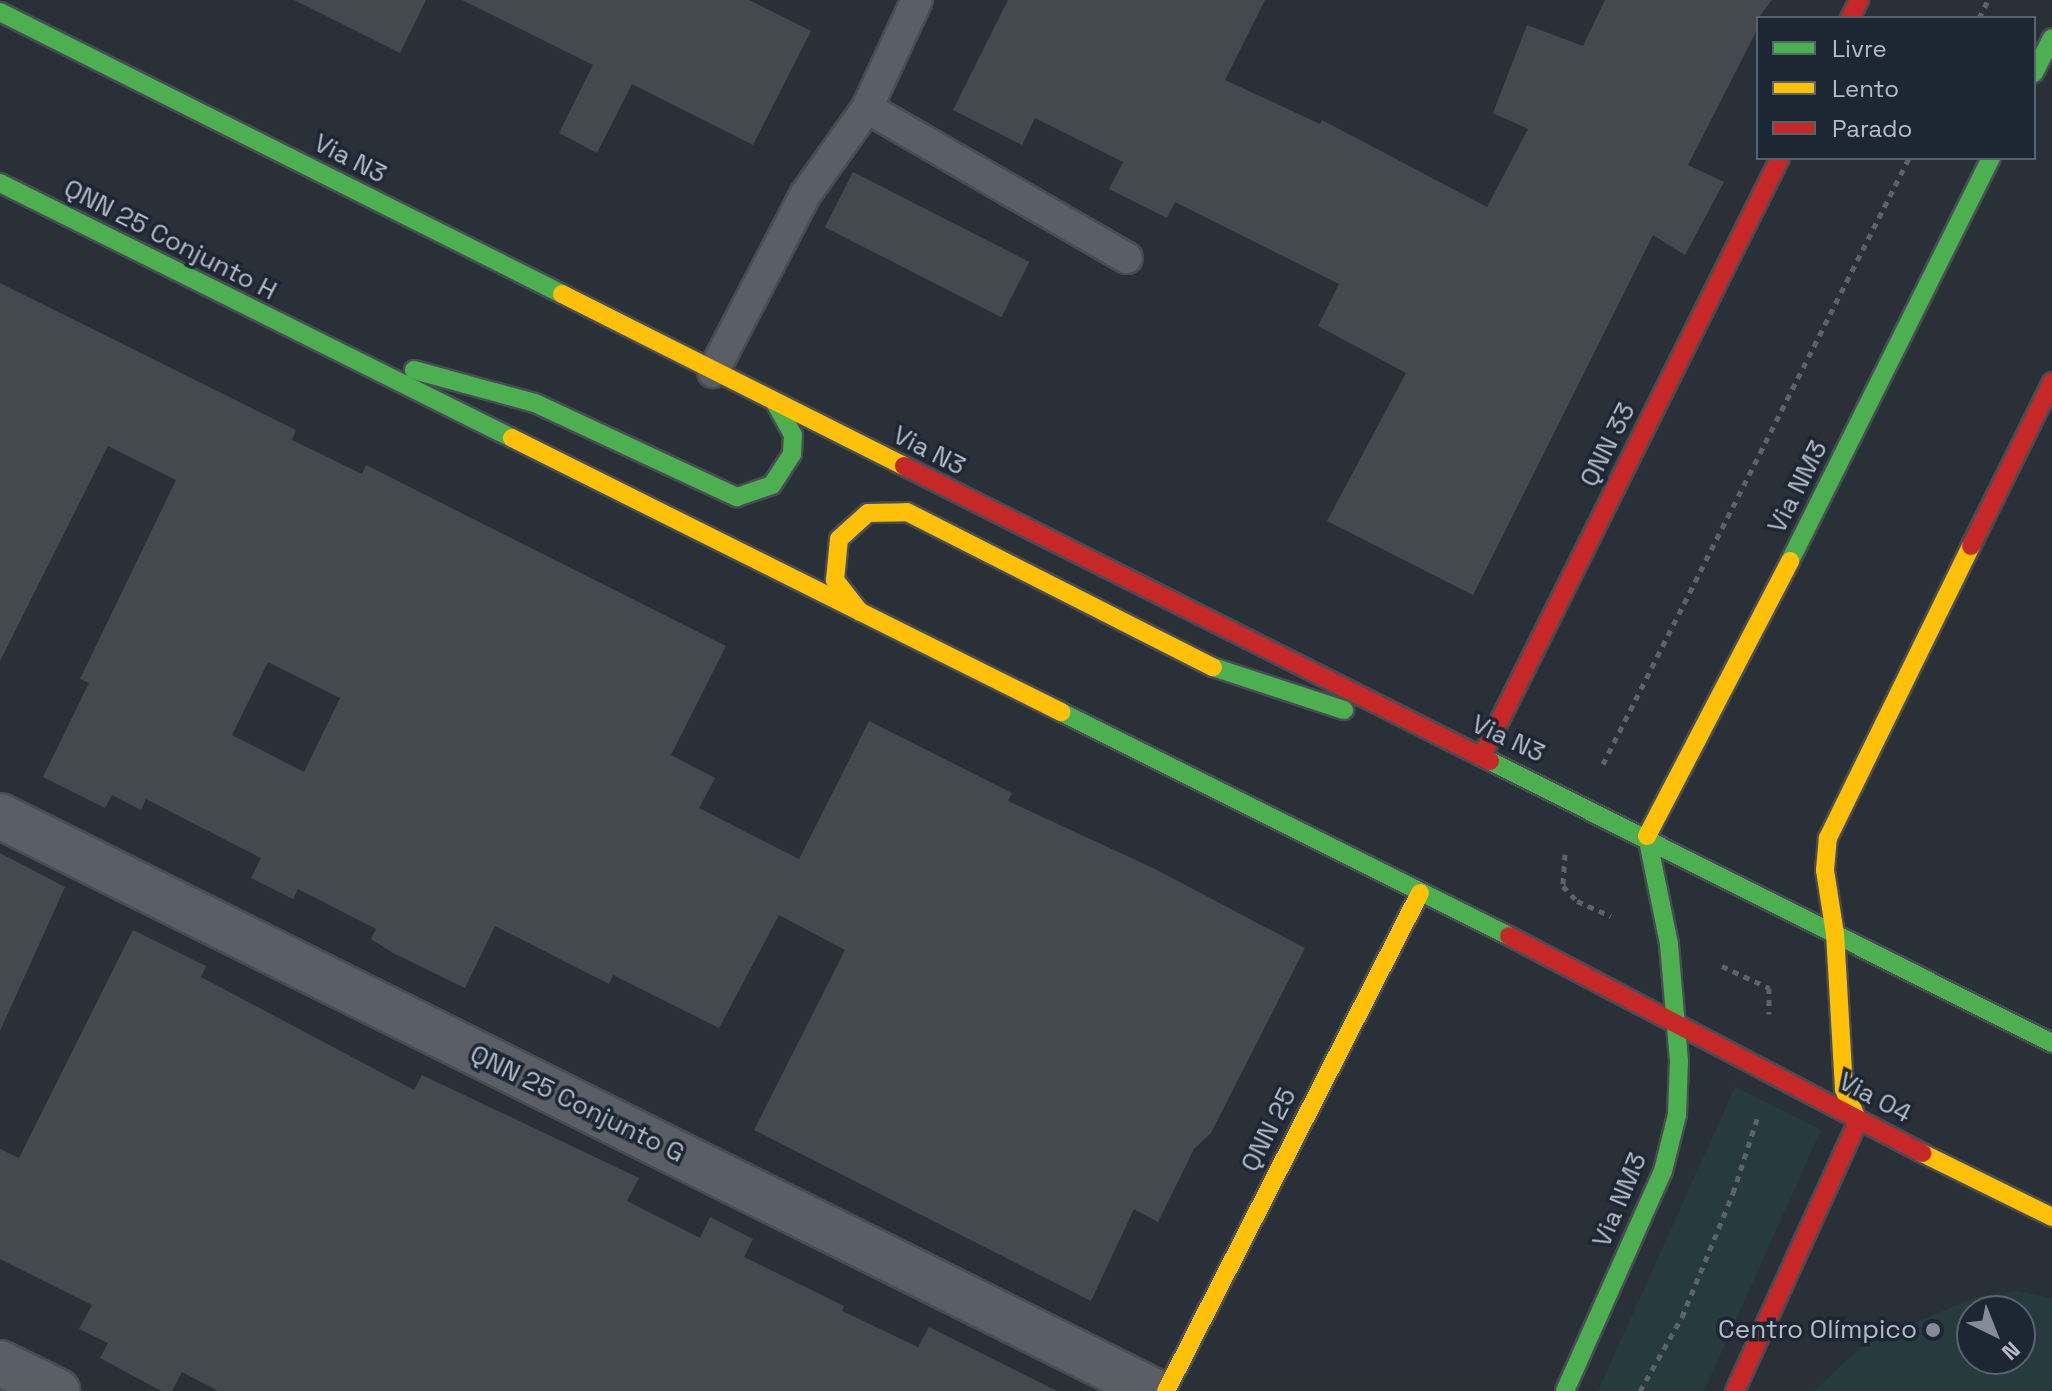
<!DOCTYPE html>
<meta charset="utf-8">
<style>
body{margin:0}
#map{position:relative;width:2052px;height:1391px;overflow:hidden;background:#2a3038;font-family:"Space Grotesk",sans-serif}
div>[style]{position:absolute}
.green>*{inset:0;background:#273a3e}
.building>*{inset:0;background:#444950;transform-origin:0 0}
.path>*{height:5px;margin-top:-2.5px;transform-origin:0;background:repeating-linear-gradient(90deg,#5d636a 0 6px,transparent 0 12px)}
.roads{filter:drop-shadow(2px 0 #484c53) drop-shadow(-2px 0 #484c53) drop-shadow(0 2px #484c53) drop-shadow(0 -2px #484c53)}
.lane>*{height:30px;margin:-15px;padding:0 15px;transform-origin:15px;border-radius:15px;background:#5a5e66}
.street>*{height:44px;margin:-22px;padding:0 22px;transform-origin:22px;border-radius:22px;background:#5a5e66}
.fast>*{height:18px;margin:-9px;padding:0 9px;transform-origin:9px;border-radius:9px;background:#4caf50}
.slow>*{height:18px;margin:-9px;padding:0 9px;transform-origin:9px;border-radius:9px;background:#ffc107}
.jam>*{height:18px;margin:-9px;padding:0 9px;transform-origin:9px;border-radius:9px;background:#c62828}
.dots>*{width:22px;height:22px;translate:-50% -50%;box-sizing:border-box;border:4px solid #1d2633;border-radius:50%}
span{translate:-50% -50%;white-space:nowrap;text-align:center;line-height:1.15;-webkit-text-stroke:7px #1d2633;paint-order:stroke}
.street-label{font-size:26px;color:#b4bcc9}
.poi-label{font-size:26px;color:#b4bcc9}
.right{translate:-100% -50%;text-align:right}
.legend{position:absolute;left:1756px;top:16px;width:280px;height:144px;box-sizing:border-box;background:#1d2633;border:2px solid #59626f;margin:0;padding:10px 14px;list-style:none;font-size:24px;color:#b4bcc9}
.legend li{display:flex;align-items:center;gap:16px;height:40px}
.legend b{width:40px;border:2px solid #59626f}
.north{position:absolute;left:1956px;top:1295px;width:80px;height:80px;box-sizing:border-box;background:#1d2633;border:2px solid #59626f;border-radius:50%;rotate:137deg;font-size:22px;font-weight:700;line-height:32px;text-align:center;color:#b4bcc9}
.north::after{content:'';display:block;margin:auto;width:28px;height:36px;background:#848b96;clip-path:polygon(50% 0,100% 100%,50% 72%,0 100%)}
</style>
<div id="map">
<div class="green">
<i style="clip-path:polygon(1735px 1087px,1821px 1130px,1704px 1391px,1598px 1391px)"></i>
<i style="clip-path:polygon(evenodd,2017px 1291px,2052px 1298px,2052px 1391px,1815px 1391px,1864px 1344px,1976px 1297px,2017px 1291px,1972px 1311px,2020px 1311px,2020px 1359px,1972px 1359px,1972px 1311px)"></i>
</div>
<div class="building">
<i style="clip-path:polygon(294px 0,426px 0,400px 53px)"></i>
<i style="clip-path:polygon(462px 0,749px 0,811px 31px,753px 145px,632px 84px,597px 153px,559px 133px,593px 65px)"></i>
<i style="clip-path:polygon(1008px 0,1265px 0,1225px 80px,1320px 124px,1322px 120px,1487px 207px,1528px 129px,1493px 113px,1527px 25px,1583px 46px,1605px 0,1772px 0,1758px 18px,1758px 28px,1688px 165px,1724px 182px,1685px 255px,1653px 235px,1473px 595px,1327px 521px,1406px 373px,1318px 326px,1339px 284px,1175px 202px,1167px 218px,1109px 189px,1123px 162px,1035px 118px,1022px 145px,953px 110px)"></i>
<i style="left:853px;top:172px;width:198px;height:62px;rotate:27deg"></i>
<i style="clip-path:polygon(evenodd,0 283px,296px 430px,292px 440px,362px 474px,366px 465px,726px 646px,671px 755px,715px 778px,699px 808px,799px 859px,869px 721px,1012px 793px,1008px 801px,1153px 868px,1305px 948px,1211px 1133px,1194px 1149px,1158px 1222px,1134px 1209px,1091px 1301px,754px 1130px,845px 950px,779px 915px,719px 1028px,613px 975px,609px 984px,495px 926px,465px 988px,393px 953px,371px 939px,376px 929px,298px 889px,293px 899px,251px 878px,261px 858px,146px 799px,141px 810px,112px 795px,105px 808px,43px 777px,89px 683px,80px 679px,176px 480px,108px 446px,0 661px,0 283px,268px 662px,340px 698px,304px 772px,232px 735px,268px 662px)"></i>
<i style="clip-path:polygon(0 853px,65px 887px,0 1031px)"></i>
<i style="clip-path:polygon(133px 930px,206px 966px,201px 977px,414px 1090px,422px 1075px,639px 1178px,627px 1201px,700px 1238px,710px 1217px,753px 1239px,744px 1257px,844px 1306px,842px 1311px,918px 1347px,929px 1327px,1057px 1391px,218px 1391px,182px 1372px,172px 1391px,161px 1391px,100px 1358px,108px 1343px,79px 1329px,92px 1305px,0 1259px,0 1149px,19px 1158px)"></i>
</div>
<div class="path">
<i style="left:1979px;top:18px;width:20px;rotate:-63deg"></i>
<i style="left:1603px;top:764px;width:679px;rotate:-63.21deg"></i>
<i style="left:1565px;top:854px;width:32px;rotate:94deg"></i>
<i style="left:1563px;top:886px;width:21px;rotate:47deg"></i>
<i style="left:1577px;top:901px;width:37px;rotate:24deg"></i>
<i style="left:1722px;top:966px;width:52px;rotate:25.1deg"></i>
<i style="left:1769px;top:988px;width:26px;rotate:90deg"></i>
<i style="left:1640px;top:1391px;width:85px;rotate:-60.4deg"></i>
<i style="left:1682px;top:1317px;width:134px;rotate:-67.6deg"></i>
<i style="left:1733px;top:1193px;width:78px;rotate:-72deg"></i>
</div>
<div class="roads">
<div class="lane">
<i style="left:867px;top:108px;width:119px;rotate:-65.2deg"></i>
<i style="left:713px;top:372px;width:199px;rotate:-62.5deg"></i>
<i style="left:805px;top:195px;width:107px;rotate:-54.5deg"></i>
<i style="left:867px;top:108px;width:300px;rotate:30deg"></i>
</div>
<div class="street">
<i style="left:0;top:816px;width:1289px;rotate:26.49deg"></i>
<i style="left:0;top:1363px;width:64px;rotate:26.2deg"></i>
</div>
<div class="fast">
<i style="left:0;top:12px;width:629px;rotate:26.65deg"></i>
<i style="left:2034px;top:73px;width:39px;rotate:-63deg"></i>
<i style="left:0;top:183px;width:572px;rotate:26.48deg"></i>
<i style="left:414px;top:370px;width:125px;rotate:15.3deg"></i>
<i style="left:535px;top:403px;width:223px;rotate:25deg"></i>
<i style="left:737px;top:497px;width:37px;rotate:-19deg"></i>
<i style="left:772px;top:485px;width:37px;rotate:-57deg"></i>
<i style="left:792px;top:454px;width:19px;rotate:-87deg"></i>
<i style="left:793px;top:435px;width:37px;rotate:-119deg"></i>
<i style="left:1790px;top:561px;width:450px;rotate:-63.5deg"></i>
<i style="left:1213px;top:667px;width:138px;rotate:18.2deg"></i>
<i style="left:1061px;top:712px;width:501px;rotate:26.57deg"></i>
<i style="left:1490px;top:761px;width:629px;rotate:26.65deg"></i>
<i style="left:1565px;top:1391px;width:241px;rotate:-66deg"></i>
<i style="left:1663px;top:1171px;width:58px;rotate:-76deg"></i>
<i style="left:1677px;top:1115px;width:54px;rotate:-87.9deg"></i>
<i style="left:1679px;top:1061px;width:117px;rotate:-94.9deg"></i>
<i style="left:1669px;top:944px;width:110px;rotate:-101.5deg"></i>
</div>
<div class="slow">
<i style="left:562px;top:294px;width:383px;rotate:26.7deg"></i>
<i style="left:512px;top:438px;width:614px;rotate:26.52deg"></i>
<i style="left:860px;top:612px;width:41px;rotate:-128deg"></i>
<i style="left:835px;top:580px;width:41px;rotate:-84.4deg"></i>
<i style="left:839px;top:539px;width:39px;rotate:-42deg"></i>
<i style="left:868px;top:513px;width:39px;rotate:-1deg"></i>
<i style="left:907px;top:512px;width:343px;rotate:26.9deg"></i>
<i style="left:1647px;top:836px;width:310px;rotate:-62.5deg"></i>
<i style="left:1858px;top:1121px;width:35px;rotate:-114deg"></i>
<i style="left:1844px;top:1089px;width:155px;rotate:-93.3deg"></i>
<i style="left:1835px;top:934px;width:65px;rotate:-98.9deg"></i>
<i style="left:1825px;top:870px;width:32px;rotate:-85deg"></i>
<i style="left:1828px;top:838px;width:325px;rotate:-63.9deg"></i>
<i style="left:1922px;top:1153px;width:145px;rotate:26.2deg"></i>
<i style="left:1166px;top:1391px;width:559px;rotate:-62.98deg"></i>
</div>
<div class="jam">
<i style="left:1850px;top:18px;width:20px;rotate:-63deg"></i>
<i style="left:904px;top:466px;width:656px;rotate:26.72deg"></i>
<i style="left:1971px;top:546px;width:183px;rotate:-63.7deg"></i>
<i style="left:1483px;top:754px;width:666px;rotate:-63.51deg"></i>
<i style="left:1509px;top:936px;width:467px;rotate:27.7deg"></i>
<i style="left:1735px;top:1391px;width:297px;rotate:-65.5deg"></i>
</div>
</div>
<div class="dots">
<i style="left:1933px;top:1330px;background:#848b96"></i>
</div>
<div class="street-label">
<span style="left:350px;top:159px;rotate:27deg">Via N3</span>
<span style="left:170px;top:240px;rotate:27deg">QNN 25 Conjunto H</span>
<span style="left:1608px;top:445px;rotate:-63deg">QNN 33</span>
<span style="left:929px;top:451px;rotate:27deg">Via N3</span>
<span style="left:1798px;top:487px;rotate:-63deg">Via NM3</span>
<span style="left:1508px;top:739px;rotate:25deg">Via N3</span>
<span style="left:1875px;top:1098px;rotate:28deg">Via O4</span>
<span style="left:577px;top:1104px;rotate:26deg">QNN 25 Conjunto G</span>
<span style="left:1269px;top:1130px;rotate:-63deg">QNN 25</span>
<span style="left:1620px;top:1200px;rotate:-67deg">Via NM3</span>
</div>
<div class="poi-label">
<span class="right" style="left:1917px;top:1330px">Centro Olímpico</span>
</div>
<ul class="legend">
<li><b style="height:10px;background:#4caf50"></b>Livre</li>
<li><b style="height:10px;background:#ffc107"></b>Lento</li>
<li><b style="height:10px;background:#c62828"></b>Parado</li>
</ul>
<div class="north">N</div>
</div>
